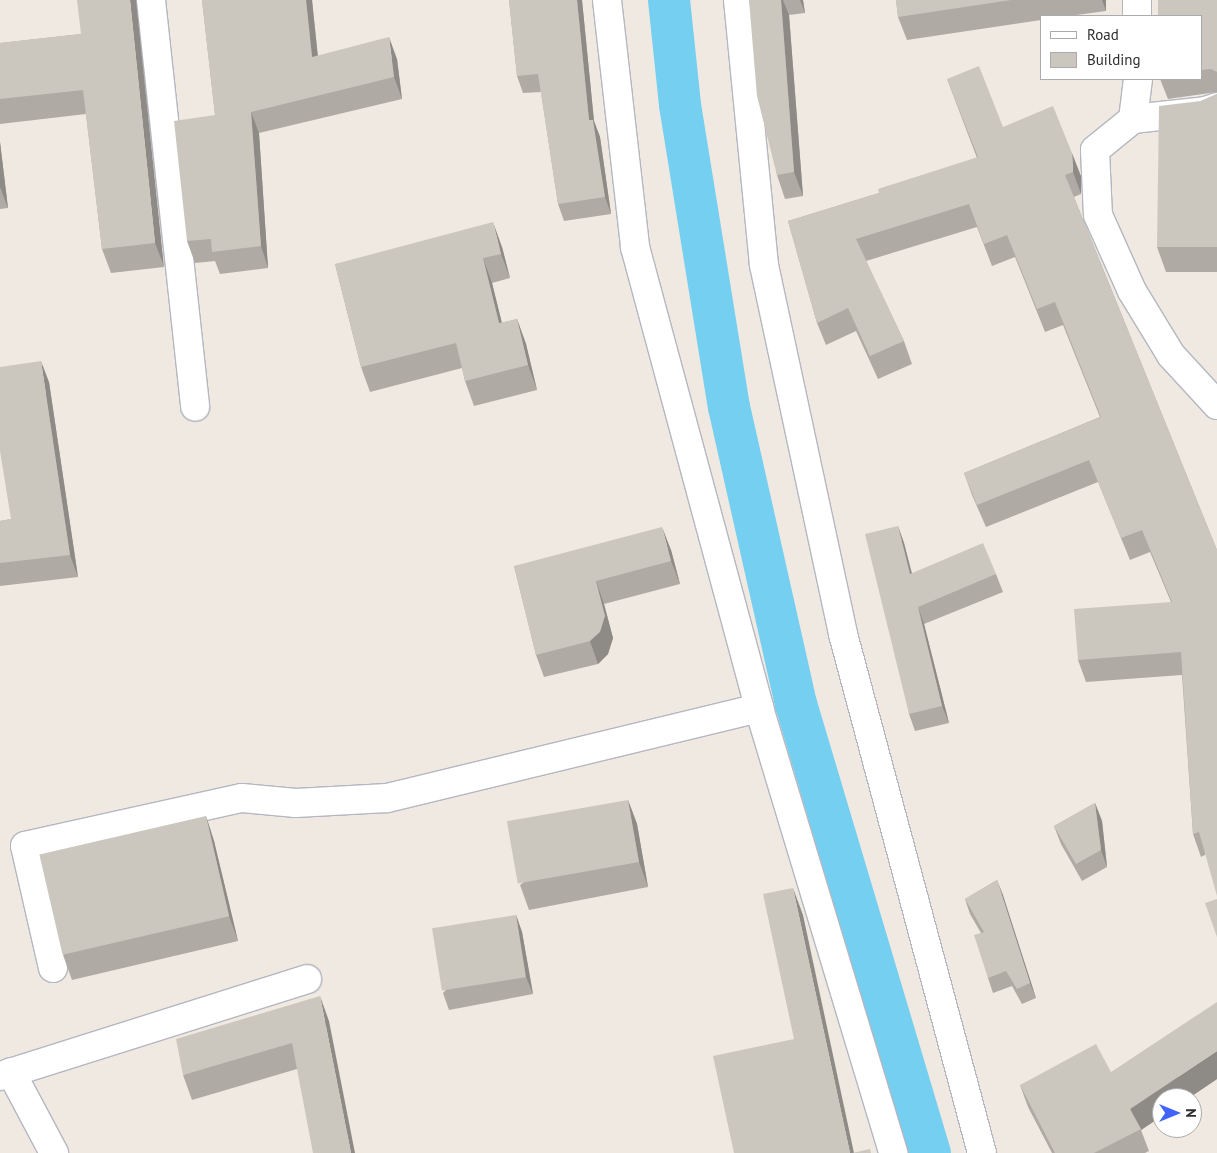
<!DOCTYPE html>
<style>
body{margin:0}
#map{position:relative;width:1217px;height:1153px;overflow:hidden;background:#efe9e1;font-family:"PT Sans",sans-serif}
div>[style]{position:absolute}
.canal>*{height:42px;margin:-21px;padding:0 21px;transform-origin:21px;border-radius:21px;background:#75cff0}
.roads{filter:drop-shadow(1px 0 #b4b7c1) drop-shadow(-1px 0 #b4b7c1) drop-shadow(0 1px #b4b7c1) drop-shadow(0 -1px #b4b7c1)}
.minor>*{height:28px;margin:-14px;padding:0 14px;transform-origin:14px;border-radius:14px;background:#fff}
.wall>*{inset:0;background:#afaba4}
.shaded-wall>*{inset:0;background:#8e8b86}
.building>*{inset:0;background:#cbc7bf;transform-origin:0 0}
span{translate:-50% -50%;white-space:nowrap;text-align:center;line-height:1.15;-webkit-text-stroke:4px #fff;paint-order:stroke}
.legend{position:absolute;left:1040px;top:15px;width:162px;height:65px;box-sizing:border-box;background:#fff;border:1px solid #ababab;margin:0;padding:6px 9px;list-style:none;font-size:15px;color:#2e2e2e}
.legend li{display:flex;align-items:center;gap:10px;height:25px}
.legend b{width:25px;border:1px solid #ababab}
.north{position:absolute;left:1152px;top:1088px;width:50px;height:50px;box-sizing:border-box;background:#fff;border:1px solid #ababab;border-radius:50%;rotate:90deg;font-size:14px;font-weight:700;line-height:20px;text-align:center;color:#2e2e2e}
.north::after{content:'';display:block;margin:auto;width:18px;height:22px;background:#4264fb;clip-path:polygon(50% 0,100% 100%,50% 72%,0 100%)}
</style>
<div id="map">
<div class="canal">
<i style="left:669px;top:0;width:106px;rotate:84deg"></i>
<i style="left:680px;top:105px;width:306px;rotate:80.8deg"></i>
<i style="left:729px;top:407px;width:304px;rotate:77.3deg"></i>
<i style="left:796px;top:704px;width:469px;rotate:73.4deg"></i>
</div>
<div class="roads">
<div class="minor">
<i style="left:151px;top:0;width:409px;rotate:83.8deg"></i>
<i style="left:607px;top:0;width:249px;rotate:83.5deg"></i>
<i style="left:635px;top:247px;width:477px;rotate:74.9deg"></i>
<i style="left:759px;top:708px;width:465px;rotate:73.2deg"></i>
<i style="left:738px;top:0;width:266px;rotate:84.4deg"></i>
<i style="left:764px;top:265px;width:377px;rotate:77.9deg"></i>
<i style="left:843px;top:634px;width:537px;rotate:75.01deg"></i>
<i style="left:1137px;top:0;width:16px;rotate:90deg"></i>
<i style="left:1138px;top:79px;width:40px;rotate:97.1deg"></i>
<i style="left:1133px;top:119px;width:49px;rotate:140.8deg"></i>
<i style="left:1095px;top:150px;width:65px;rotate:87.4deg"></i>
<i style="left:1098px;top:215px;width:83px;rotate:65.9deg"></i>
<i style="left:1132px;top:291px;width:75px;rotate:58.6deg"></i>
<i style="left:1171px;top:355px;width:68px;rotate:47.4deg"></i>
<i style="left:1133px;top:119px;width:72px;rotate:-6.3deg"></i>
<i style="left:1205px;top:111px;width:13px;rotate:-18deg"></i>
<i style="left:53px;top:968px;width:125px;rotate:-102.9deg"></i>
<i style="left:25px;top:846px;width:222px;rotate:-12.5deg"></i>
<i style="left:242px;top:798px;width:54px;rotate:5.3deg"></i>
<i style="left:296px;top:803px;width:91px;rotate:-3.1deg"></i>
<i style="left:387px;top:798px;width:383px;rotate:-13.6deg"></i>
<i style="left:11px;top:1072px;width:92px;rotate:62deg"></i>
<i style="left:0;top:1076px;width:322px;rotate:-17.5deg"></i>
</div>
</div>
<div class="wall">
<i style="clip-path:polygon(202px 0,312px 0,318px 56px,397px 59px,402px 99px,259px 133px,268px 268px,220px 274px,215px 261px,195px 263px,187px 241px,215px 115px)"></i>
<i style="clip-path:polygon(509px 0,582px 0,594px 121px,600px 137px,611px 214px,564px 221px,558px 204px,541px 92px,523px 93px,517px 76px)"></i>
<i style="clip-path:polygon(749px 0,803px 0,805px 13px,789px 15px,803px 196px,785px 199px,777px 175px)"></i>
<i style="clip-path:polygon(896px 0,1106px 0,1106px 11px,1069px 16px,1041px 16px,1041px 20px,907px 40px,898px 17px)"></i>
<i style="clip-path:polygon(1217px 0,1217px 92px,1168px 99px,1160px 79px,1201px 79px,1201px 16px)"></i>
<i style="clip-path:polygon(81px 34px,164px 267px,111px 273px,102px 249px,86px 114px,0 124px,0 43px)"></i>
<i style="clip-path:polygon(947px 79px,1003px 127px,1081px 176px,1081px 194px,1074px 197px,1217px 550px,1205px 855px,1201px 857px,1193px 834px,1182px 675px,1086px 682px,1078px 660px,1171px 602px,1150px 552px,1130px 560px,1098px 482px,986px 527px,972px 495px,964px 473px,1100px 417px,1063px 325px,1045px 332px,1015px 257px,992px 266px,977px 227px,866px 261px,904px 341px,912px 364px,878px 379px,856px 331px,826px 345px,817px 323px,788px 221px,879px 193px,977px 158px)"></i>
<i style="clip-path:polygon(1217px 94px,1217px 272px,1166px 272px,1157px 247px,1201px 101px)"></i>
<i style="clip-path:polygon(0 142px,8px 208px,0 209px)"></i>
<i style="clip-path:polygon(502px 247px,510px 278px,492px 283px,502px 323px,517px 319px,526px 344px,537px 390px,474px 406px,465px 381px,462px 368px,370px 392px,361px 367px,335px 264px)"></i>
<i style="clip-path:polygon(49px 382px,78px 577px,0 586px,0 521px,11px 519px)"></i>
<i style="clip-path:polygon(898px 526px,904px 543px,912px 573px,996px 574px,1003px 592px,924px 624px,949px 723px,915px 731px,909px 714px)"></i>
<i style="clip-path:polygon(671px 550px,680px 584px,604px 604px,613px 638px,608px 654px,598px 664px,544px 677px,536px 655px,514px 566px)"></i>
<i style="clip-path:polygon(628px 800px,637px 824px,648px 887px,529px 910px,520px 885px)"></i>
<i style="clip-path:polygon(1095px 803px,1102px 821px,1107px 867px,1082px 881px,1061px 844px,1054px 826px)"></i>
<i style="clip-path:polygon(206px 816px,214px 841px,238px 941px,72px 980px,63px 955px)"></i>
<i style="clip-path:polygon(997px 880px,1036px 998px,1022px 1004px,1012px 986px,993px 993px,988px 978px,981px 933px,970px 914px,965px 899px)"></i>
<i style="clip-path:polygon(516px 915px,522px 932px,533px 994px,449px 1010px,443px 993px)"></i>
<i style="clip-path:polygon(329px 1021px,297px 1069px,192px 1100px,183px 1075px)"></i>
<i style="clip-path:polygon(1111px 1072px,1217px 1079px,1189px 1098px,1162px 1098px,1162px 1116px,1141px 1130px,1149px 1151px,1145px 1153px,1052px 1153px,1028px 1107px,1020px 1085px)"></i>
</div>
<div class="shaded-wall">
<i style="clip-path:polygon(130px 0,136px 0,164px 267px,155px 243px)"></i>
<i style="clip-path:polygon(306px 0,312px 0,320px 79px,312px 57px)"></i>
<i style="clip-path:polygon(577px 0,582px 0,594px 121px,600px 137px,611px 214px,605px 197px,589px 120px)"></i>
<i style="clip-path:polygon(781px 0,783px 0,789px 15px,803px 196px,794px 172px)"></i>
<i style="clip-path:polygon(800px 0,803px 0,805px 13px)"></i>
<i style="clip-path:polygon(1102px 0,1106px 0,1106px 11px)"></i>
<i style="clip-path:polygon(389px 37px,397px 59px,402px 99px,394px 77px)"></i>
<i style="clip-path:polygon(251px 112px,259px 133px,268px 268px,261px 246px)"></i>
<i style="clip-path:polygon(0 142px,8px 208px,0 187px)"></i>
<i style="clip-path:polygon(1072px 153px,1081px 176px,1081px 194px,1073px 172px)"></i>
<i style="clip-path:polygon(493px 222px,502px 247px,510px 278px,501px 254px)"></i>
<i style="clip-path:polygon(483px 258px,492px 283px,508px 348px,499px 323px)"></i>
<i style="clip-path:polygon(517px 319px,526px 344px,537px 390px,528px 365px)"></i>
<i style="clip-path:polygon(41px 361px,49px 382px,78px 577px,70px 555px)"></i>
<i style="clip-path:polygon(898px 526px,904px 543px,916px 591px,910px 574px)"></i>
<i style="clip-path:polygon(662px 527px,671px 550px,680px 584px,671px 561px)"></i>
<i style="clip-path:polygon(596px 581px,604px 604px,613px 638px,608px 654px,598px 664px,590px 641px)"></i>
<i style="clip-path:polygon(918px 607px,924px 624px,949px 723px,942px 706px)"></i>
<i style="clip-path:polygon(628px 800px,637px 824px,648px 887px,639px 862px)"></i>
<i style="clip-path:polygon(1095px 803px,1102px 821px,1107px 867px,1101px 850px)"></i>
<i style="clip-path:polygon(206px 816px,214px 841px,238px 941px,229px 916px)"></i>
<i style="clip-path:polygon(997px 880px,1003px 895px,1036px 998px,1030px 983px)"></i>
<i style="clip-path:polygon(793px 888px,803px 915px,854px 1153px,850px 1153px)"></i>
<i style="clip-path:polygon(516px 915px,522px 932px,533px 994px,526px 977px)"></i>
<i style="clip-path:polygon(320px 996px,329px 1021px,355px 1153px,351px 1153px)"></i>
<i style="clip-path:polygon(1217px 1051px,1217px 1079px,1189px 1098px,1162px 1098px,1162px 1116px,1141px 1130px,1130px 1109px)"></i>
</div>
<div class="building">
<i style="clip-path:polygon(77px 0,130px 0,155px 243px,102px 249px,83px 90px,0 99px,0 43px,81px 34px)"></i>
<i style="clip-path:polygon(202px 0,306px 0,312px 57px,389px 37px,394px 77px,251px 112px,261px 246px,212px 252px,211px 239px,187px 241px,174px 121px,215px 115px)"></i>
<i style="clip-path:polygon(509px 0,577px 0,589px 120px,593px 120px,605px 197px,558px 204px,538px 74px,517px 76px)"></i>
<i style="clip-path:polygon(749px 0,781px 0,794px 172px,777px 175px,757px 96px)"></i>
<i style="clip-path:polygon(896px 0,1011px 0,898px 17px)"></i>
<i style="clip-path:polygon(1158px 0,1217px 0,1217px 72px,1211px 69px,1201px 70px,1201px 16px,1158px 16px)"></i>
<i style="clip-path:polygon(979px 66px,1003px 127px,1053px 106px,1072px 153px,1073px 172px,1065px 175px,1217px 550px,1217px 896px,1199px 832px,1193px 834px,1181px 652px,1078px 660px,1074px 609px,1172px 602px,1142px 530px,1121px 538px,1089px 460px,977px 505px,964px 473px,1101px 417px,1055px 302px,1037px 309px,1007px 235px,984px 244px,969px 204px,856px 239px,904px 341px,870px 356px,848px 308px,817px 323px,788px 221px,879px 193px,878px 189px,978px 157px,947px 79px)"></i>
<i style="clip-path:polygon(1217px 94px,1217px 247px,1157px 247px,1159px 106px,1201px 101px)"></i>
<i style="clip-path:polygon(493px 222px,501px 254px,483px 258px,499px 323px,517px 319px,528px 365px,465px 381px,456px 343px,361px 367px,335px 264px)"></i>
<i style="clip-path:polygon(41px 361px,70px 555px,0 563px,0 521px,11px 519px,0 451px,0 367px)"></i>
<i style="clip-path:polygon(898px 526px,910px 574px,983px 543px,996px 574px,918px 607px,942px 706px,909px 714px,865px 534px)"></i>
<i style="clip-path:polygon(662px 527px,671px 561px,596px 581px,605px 616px,600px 632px,590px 641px,536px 655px,514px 566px)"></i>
<i style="left:628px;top:800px;width:63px;height:123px;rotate:80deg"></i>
<i style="clip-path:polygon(1095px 803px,1101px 850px,1076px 864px,1054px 826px)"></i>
<i style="left:206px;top:816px;width:103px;height:171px;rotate:77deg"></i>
<i style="clip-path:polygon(997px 880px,1030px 983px,1017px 989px,1006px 971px,988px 978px,974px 935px,984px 932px,965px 899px)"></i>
<i style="clip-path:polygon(793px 888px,850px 1153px,734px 1153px,713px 1056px,794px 1039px,763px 894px)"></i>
<i style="clip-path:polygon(1217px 899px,1217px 937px,1205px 903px)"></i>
<i style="left:516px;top:915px;width:63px;height:85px;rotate:81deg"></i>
<i style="clip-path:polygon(320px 996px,351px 1153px,313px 1153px,292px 1043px,183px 1075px,176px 1039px)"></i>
<i style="clip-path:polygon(1217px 1002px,1217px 1051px,1130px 1109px,1141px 1129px,1094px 1153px,1055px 1153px,1020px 1085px,1096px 1044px,1111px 1072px)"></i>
<i style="clip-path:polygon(870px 1149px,871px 1153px,852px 1153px)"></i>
</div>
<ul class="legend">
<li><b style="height:6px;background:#fff"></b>Road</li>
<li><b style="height:14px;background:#cbc7bf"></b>Building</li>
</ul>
<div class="north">N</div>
</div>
